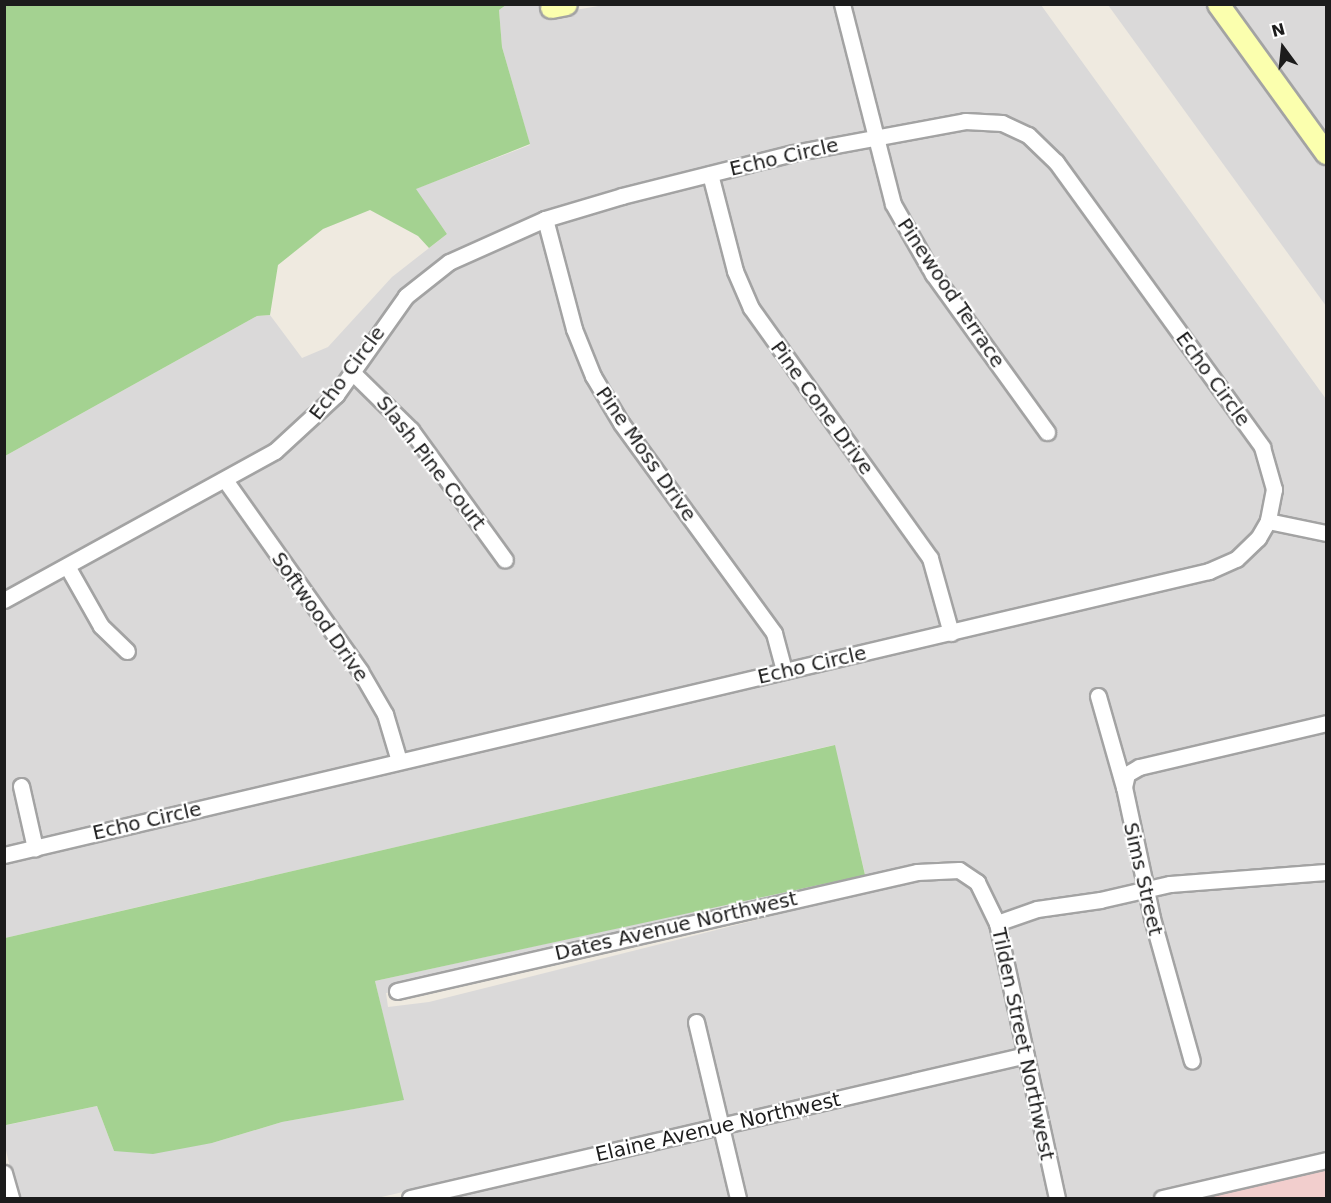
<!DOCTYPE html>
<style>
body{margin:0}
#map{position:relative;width:1331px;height:1203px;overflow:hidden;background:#efeae0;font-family:"DejaVu Sans",sans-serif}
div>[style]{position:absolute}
.residential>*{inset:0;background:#dad9d9}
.commercial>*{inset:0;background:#f2cecd}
.forest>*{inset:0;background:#a4d291}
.roads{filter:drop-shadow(2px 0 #a3a3a3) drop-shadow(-2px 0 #a3a3a3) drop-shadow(0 2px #a3a3a3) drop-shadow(0 -2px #a3a3a3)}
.street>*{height:15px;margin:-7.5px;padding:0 7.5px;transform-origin:7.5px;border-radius:7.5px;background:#fff}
.secondary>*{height:21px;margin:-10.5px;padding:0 10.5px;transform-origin:10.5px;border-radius:10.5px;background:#fbffae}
span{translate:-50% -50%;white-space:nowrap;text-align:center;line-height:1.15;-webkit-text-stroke:4.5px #fff;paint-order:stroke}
.street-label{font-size:20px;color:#1c1c1c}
.frame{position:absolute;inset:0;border:6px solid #1c1c1c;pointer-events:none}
.north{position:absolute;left:1253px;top:18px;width:60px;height:60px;-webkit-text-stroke:4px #fff;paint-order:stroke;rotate:345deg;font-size:16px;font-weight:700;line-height:24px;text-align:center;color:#1c1c1c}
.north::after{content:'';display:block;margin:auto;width:21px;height:27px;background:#1c1c1c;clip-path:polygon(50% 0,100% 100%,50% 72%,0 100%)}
</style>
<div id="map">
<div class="residential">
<i style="clip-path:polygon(610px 4px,835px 5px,867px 132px,791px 146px,570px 203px,537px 213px,446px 256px,402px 290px,331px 390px,272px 445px,5px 592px,5px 456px,257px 316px,270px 315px,302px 358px,328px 347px,392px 277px,447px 234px,415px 189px,530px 145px,502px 47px,499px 10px,506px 5px,544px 5px,546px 15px)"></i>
<i style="clip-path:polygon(848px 5px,1041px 5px,1326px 399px,1326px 526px,1277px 516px,1280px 488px,1267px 443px,1046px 140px,1004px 116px,983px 113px,879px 129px)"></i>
<i style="clip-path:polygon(1108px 5px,1209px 5px,1326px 165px,1326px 306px)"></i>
<i style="clip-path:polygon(1226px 5px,1326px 5px,1326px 142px)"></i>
<i style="clip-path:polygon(966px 128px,1001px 130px,1025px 141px,1052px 167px,1257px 451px,1268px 488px,1262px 518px,1253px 534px,1232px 552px,1207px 564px,955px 625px,935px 554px,757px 304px,741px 268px,718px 179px,870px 146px,887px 206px,902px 237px,1047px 441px,1056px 433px,938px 270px,898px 202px,882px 143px)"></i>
<i style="clip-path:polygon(706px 182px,729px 272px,925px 561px,943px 628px,789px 663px,778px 628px,626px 419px,599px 373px,580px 327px,552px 224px)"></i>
<i style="clip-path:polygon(541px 228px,568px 331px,768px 636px,776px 666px,403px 753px,235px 483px,302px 440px,353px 382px,406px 434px,504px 570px,514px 562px,495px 534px,415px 425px,361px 371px,411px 301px,452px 269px)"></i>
<i style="clip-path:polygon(223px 489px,355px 675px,379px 717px,391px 756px,39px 839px,26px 778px,14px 780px,27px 842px,5px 848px,4px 608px,65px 576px,96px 630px,129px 661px,136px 650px,106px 621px,76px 570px)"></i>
<i style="clip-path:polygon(1271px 529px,1326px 540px,1326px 715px,1137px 760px,1125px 767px,1102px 687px,1090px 690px,1118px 788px,1137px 883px,1098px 893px,1036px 902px,1000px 915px,983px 879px,973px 870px,951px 861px,932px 862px,426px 987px,386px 993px,388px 1007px,429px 1002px,919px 879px,958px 877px,973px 887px,991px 926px,1018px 1049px,726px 1118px,700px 1014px,689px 1017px,714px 1121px,377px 1198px,17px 1198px,5px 1146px,4px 1120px,7px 1125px,97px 1106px,114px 1151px,212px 1143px,282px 1122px,403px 1100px,375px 981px,865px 874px,834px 745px,5px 938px,5px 863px,1210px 578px,1247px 559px)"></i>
<i style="clip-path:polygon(1326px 730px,1326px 865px,1149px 880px,1131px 788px,1133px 779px,1141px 774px)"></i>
<i style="clip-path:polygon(1326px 880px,1326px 1153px,1179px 1185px,1148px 1198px,1063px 1198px,1005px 928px,1039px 916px,1101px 908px,1140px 897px,1188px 1070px,1200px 1066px,1152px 894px)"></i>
<i style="clip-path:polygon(1021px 1064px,1050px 1198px,744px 1198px,729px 1133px)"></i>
<i style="clip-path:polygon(717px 1135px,732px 1198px,442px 1198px)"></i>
</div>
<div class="commercial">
<i style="clip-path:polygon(1326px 1168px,1326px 1198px,1187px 1198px,1277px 1180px)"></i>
</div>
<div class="forest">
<i style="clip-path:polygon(5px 4px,506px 5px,499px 10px,502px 47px,530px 144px,416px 189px,447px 234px,429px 248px,418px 236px,370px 210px,323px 229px,278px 265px,270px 315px,257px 316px,5px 456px)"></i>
<i style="clip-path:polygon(835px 745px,865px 875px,375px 981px,404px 1100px,282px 1122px,212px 1143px,153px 1154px,114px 1151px,97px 1106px,6px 1125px,5px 938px)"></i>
</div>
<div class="roads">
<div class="street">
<i style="left:842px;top:4px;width:206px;rotate:75.7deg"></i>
<i style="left:893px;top:204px;width:81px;rotate:60.3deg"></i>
<i style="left:933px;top:274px;width:195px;rotate:54.2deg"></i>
<i style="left:710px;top:174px;width:100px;rotate:75.5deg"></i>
<i style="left:735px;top:271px;width:40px;rotate:66.6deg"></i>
<i style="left:751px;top:308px;width:307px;rotate:54.4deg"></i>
<i style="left:930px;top:558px;width:78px;rotate:74.4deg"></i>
<i style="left:545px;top:219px;width:114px;rotate:75.2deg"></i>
<i style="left:574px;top:329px;width:51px;rotate:68deg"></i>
<i style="left:593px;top:376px;width:55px;rotate:59.2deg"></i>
<i style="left:621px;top:423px;width:260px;rotate:53.9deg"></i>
<i style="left:774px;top:633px;width:39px;rotate:75deg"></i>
<i style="left:352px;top:372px;width:83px;rotate:44.5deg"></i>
<i style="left:411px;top:430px;width:160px;rotate:54.1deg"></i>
<i style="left:225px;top:480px;width:234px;rotate:54.7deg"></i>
<i style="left:360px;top:671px;width:50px;rotate:59.8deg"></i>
<i style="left:385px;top:714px;width:49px;rotate:73.4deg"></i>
<i style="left:1268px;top:521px;width:59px;rotate:11.7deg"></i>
<i style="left:67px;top:566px;width:69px;rotate:60.5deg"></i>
<i style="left:101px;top:626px;width:36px;rotate:44deg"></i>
<i style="left:4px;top:600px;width:309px;rotate:-28.8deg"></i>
<i style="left:275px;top:451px;width:83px;rotate:-42.6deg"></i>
<i style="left:336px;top:395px;width:121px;rotate:-54.7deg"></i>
<i style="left:406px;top:296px;width:55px;rotate:-38.3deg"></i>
<i style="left:449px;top:262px;width:105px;rotate:-24.1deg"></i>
<i style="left:545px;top:219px;width:80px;rotate:-16.6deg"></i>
<i style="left:622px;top:196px;width:176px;rotate:-14.1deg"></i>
<i style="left:793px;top:153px;width:175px;rotate:-10.5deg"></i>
<i style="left:965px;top:121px;width:37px;rotate:3deg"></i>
<i style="left:1002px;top:123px;width:29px;rotate:25deg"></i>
<i style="left:1028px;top:135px;width:39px;rotate:44deg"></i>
<i style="left:1056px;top:162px;width:352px;rotate:54.1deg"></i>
<i style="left:1262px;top:447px;width:44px;rotate:74.1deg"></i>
<i style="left:1274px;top:489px;width:33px;rotate:101deg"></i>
<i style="left:1268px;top:521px;width:20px;rotate:120deg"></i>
<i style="left:1258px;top:538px;width:30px;rotate:136deg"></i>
<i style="left:1236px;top:559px;width:30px;rotate:156deg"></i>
<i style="left:1209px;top:571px;width:1238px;rotate:166.74deg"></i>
<i style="left:1098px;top:696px;width:95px;rotate:74.1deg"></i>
<i style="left:1124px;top:787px;width:134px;rotate:77.9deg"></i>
<i style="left:1152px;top:918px;width:148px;rotate:74.4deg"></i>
<i style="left:21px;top:786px;width:64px;rotate:77.3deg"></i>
<i style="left:1124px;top:787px;width:13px;rotate:-77deg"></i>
<i style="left:1127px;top:774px;width:14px;rotate:-30deg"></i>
<i style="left:1139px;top:767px;width:192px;rotate:-13.2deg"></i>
<i style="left:997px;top:923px;width:42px;rotate:-19.3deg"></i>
<i style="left:1037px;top:909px;width:64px;rotate:-8.1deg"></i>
<i style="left:1100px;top:900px;width:72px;rotate:-12.9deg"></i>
<i style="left:1170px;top:884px;width:156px;rotate:-4.4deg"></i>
<i style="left:397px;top:991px;width:533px;rotate:-12.89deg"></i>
<i style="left:917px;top:872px;width:42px;rotate:-2.7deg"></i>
<i style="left:959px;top:870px;width:22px;rotate:34deg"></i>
<i style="left:977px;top:882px;width:46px;rotate:64deg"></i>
<i style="left:997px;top:923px;width:281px;rotate:77.7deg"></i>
<i style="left:696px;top:1022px;width:181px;rotate:76.6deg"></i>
<i style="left:4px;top:1173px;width:26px;rotate:74deg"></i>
<i style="left:410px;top:1198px;width:632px;rotate:-13.07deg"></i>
<i style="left:1162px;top:1198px;width:168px;rotate:-13deg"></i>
</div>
<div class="secondary">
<i style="left:1218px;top:4px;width:184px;rotate:54.1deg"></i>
<i style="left:551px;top:7px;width:15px;rotate:-11deg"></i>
</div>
</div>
<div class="street-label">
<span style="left:784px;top:157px;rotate:-13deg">Echo Circle</span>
<span style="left:951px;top:293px;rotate:56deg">Pinewood Terrace</span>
<span style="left:347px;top:373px;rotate:-53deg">Echo Circle</span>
<span style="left:1213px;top:379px;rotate:54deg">Echo Circle</span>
<span style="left:822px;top:408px;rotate:54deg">Pine Cone Drive</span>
<span style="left:646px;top:454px;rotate:55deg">Pine Moss Drive</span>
<span style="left:431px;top:463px;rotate:52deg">Slash Pine Court</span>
<span style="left:320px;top:617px;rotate:55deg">Softwood Drive</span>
<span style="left:812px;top:665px;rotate:-13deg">Echo Circle</span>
<span style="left:147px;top:821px;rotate:-13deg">Echo Circle</span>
<span style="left:1143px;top:879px;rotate:77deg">Sims Street</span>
<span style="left:676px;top:926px;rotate:-13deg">Dates Avenue Northwest</span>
<span style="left:1023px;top:1044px;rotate:78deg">Tilden Street Northwest</span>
<span style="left:718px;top:1127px;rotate:-13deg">Elaine Avenue Northwest</span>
</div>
<div class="frame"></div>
<div class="north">N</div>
</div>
